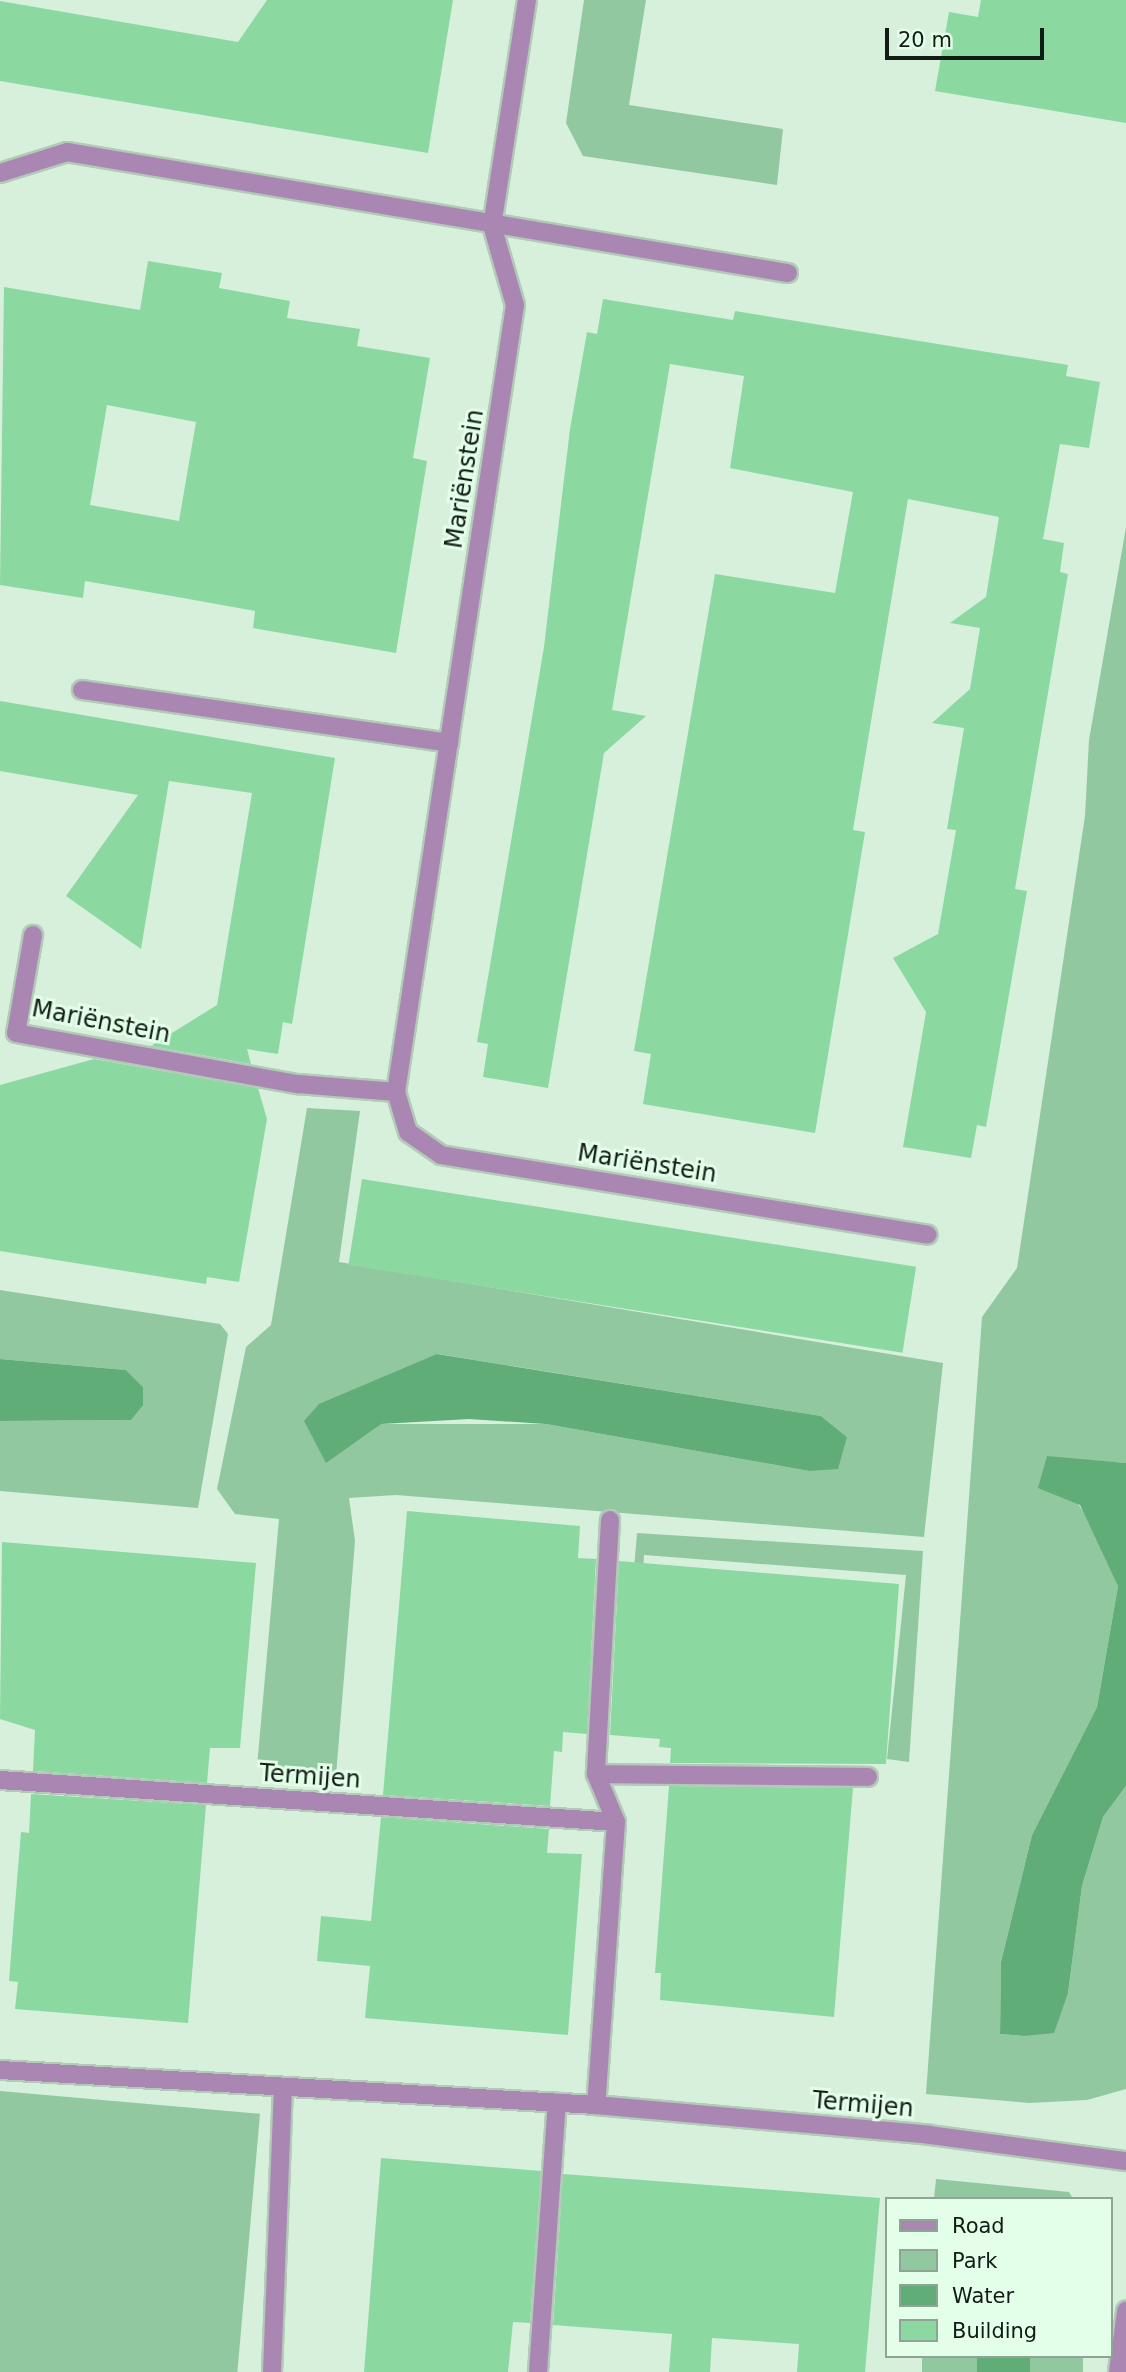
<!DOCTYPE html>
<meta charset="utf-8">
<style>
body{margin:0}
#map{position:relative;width:1126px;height:2372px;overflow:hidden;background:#d6f0dc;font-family:"DejaVu Sans",sans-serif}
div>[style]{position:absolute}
.green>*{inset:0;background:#91c8a0;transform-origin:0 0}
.water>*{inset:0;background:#61ad78;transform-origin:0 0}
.building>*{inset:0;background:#8bd9a1;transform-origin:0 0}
.roads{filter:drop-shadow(2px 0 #b3cab8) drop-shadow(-2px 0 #b3cab8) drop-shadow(0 2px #b3cab8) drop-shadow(0 -2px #b3cab8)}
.minor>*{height:18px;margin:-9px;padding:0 9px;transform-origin:9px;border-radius:9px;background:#aa86b3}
span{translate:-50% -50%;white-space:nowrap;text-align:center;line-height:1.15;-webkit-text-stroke:6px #e3fee9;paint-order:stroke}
.street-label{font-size:24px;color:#121c15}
.legend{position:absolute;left:885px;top:2197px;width:228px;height:161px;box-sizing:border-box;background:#e3fee9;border:2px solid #8fa494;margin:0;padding:9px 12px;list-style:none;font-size:21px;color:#121c15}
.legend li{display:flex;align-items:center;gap:14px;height:35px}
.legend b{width:35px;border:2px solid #8fa494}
.scale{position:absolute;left:885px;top:28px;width:159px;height:32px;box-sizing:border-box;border:4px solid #121c15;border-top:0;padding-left:9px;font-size:21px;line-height:24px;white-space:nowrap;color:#121c15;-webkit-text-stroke:5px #e3fee9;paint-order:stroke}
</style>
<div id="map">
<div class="green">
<i style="clip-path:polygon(584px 0,646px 0,629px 105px,783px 129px,777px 185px,583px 156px,566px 123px)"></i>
<i style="clip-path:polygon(1126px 527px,1126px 1463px,1047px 1457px,1100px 1537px,1118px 1586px,1097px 1707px,1032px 1835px,1001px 1962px,1000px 2034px,1024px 2036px,1068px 1993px,1082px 1886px,1103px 1817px,1126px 1786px,1126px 2089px,1087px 2100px,1029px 2103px,926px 2094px,982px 1317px,1017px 1268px,1085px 816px,1089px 740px)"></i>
<i style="clip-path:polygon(evenodd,307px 1108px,360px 1111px,339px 1262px,943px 1363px,924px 1537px,396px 1495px,349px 1498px,355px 1541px,336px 1776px,257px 1767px,279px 1519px,235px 1514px,217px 1489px,246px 1347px,271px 1325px,307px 1108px,438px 1354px,821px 1416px,847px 1437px,809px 1471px,546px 1424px,381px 1424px,438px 1354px)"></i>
<i style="clip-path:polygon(0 1290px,220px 1324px,228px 1334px,198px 1508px,0 1491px,0 1421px,131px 1420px,143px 1387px,126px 1370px,0 1359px)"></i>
<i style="clip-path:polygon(637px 1533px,923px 1551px,909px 1762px,887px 1759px,906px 1575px,644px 1555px,633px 1737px,621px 1726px)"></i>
<i style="left:0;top:2091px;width:261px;height:281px;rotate:5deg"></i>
<i style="clip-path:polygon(936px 2179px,1069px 2192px,1073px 2199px,934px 2199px)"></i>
<i style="left:922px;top:2356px;width:55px;height:16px"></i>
<i style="left:1030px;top:2356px;width:53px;height:16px"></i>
</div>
<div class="water">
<i style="clip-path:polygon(437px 1354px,821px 1416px,847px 1437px,838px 1469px,809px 1471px,546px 1424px,469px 1419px,381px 1424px,326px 1463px,304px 1421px,319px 1404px)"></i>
<i style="clip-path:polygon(0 1359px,126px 1370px,143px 1387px,143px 1405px,131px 1420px,0 1421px)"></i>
<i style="clip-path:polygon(1047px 1456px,1126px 1463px,1126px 1786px,1103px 1817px,1082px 1886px,1068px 1993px,1054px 2033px,1024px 2036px,1000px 2034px,1001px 1962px,1032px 1835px,1097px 1707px,1118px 1586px,1080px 1505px,1038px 1488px)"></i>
<i style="left:977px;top:2356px;width:53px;height:16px"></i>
</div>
<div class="building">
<i style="clip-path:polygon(267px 0,453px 0,428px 153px,0 81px,0 1px,238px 42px)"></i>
<i style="clip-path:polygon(981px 0,1126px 0,1126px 123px,935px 91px,949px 12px,978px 17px)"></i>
<i style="clip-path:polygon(evenodd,148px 261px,222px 273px,219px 288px,290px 301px,287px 318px,360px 329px,357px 346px,430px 358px,413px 458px,427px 461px,396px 653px,253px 628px,255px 611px,183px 598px,85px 581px,83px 598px,0 585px,4px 287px,140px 310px,148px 261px,107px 405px,196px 422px,179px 521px,90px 505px,107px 405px)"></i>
<i style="clip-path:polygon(603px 299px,733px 320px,735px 311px,1068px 365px,1066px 376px,1100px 382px,1089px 448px,1060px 444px,1043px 539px,1064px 543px,1060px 572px,1068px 574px,1015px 889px,1027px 891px,986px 1127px,977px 1125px,971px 1158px,903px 1147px,926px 1012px,893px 958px,938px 934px,956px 830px,947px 829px,964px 728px,932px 723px,970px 689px,980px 628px,950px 623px,986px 597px,999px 517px,908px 499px,853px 830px,865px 832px,815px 1133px,643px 1104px,651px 1054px,634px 1051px,715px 574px,835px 593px,853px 492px,730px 468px,744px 376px,670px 364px,612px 710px,646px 716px,604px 753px,548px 1088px,483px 1077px,488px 1044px,477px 1042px,544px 647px,570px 429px,587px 332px,597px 334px)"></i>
<i style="clip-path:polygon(0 701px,335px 758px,292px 1024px,283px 1022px,278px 1054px,247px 1049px,251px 1064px,151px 1046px,217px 1005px,252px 793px,169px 781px,141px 949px,66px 896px,138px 795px,0 771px)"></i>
<i style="clip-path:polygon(94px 1059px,258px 1088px,267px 1119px,239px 1282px,207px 1277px,206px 1284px,0 1251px,0 1085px)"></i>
<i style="left:362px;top:1179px;width:561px;height:87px;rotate:9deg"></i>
<i style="clip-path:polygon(407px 1511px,580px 1526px,578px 1558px,596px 1559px,587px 1734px,563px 1732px,562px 1752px,554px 1751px,550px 1806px,383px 1795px)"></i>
<i style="clip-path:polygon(2px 1542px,256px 1563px,240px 1748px,210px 1748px,207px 1783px,33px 1771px,35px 1730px,0 1719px)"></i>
<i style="clip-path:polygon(619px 1561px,899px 1584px,886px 1764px,670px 1763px,671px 1748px,659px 1747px,660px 1739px,610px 1735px)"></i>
<i style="clip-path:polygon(669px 1786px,853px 1788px,834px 2017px,660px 2000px,661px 1973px,655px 1973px)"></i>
<i style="clip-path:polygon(31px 1794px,206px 1805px,188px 2023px,15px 2009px,18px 1982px,9px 1981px,14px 1917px,21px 1832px,29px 1833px)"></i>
<i style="clip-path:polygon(381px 1817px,549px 1829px,547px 1853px,582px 1854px,568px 2035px,365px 2018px,370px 1966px,317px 1961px,321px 1916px,371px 1921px)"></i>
<i style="clip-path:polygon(381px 2158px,541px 2171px,530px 2323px,513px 2322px,508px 2372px,364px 2372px)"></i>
<i style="clip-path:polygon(563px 2174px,880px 2198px,865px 2372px,797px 2372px,799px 2344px,712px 2338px,710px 2372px,669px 2372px,672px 2334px,553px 2325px)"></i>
</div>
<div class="roads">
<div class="minor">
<i style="left:527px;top:0;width:228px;rotate:98.8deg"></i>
<i style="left:492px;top:225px;width:83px;rotate:74deg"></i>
<i style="left:515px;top:305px;width:796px;rotate:98.6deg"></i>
<i style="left:396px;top:1092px;width:42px;rotate:73.3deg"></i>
<i style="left:408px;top:1132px;width:40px;rotate:34.9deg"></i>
<i style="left:441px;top:1155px;width:493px;rotate:9.3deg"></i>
<i style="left:0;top:173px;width:70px;rotate:-17.4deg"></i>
<i style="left:67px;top:152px;width:731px;rotate:9.53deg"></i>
<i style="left:82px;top:690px;width:371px;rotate:8.2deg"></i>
<i style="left:33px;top:935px;width:99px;rotate:99.8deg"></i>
<i style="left:16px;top:1033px;width:287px;rotate:10.3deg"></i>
<i style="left:298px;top:1084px;width:98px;rotate:4.7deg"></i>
<i style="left:610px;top:1520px;width:254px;rotate:93.2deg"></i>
<i style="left:596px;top:1774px;width:272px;rotate:0.6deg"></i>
<i style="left:596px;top:1774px;width:52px;rotate:67.4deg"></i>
<i style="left:616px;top:1822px;width:284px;rotate:94deg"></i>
<i style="left:0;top:1780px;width:617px;rotate:3.9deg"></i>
<i style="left:0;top:2070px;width:597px;rotate:3.36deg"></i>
<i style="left:596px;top:2105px;width:335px;rotate:5.1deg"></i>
<i style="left:930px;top:2135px;width:198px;rotate:7.6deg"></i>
<i style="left:272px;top:2372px;width:285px;rotate:-87.8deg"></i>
<i style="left:538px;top:2372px;width:270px;rotate:-86deg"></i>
<i style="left:1118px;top:2372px;width:62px;rotate:-82.5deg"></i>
</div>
</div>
<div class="street-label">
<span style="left:465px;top:479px;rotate:-81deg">Mariënstein</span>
<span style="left:101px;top:1022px;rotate:11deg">Mariënstein</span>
<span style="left:647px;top:1164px;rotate:9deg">Mariënstein</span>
<span style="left:310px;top:1777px;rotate:4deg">Termijen</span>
<span style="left:863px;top:2105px;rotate:5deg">Termijen</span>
</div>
<ul class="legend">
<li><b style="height:9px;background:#aa86b3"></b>Road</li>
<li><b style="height:19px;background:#91c8a0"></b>Park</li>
<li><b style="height:19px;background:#61ad78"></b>Water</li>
<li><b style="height:19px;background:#8bd9a1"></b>Building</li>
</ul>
<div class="scale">20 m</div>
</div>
